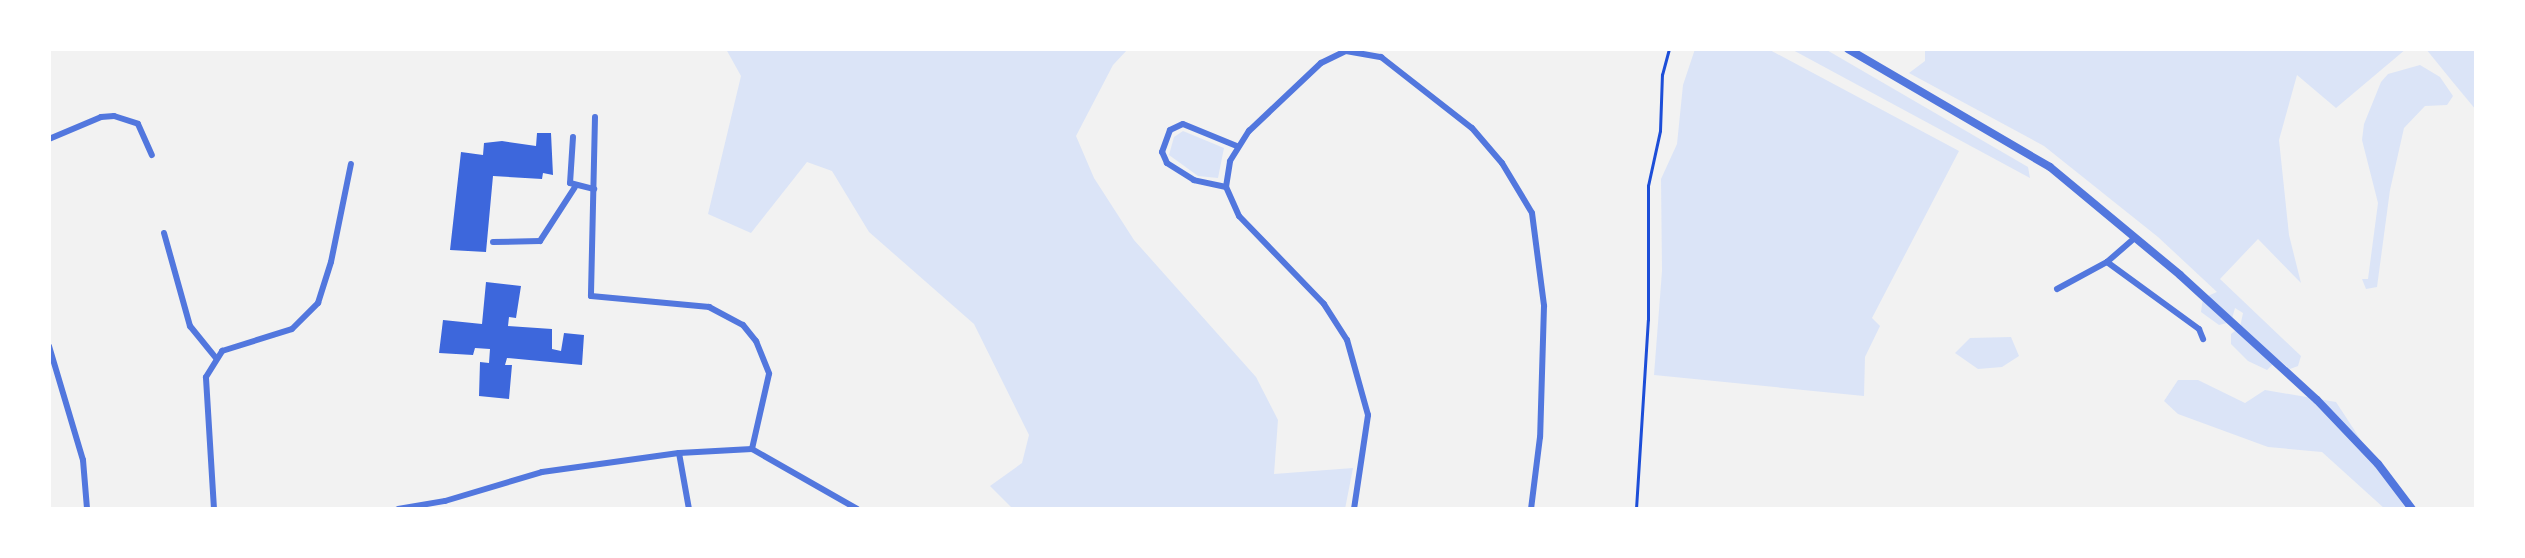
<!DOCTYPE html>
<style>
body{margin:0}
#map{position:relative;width:2525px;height:558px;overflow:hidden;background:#f2f2f2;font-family:"Fira Sans",sans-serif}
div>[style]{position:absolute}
.green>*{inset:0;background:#dbe4f7}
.building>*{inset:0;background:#3d67dc}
.path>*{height:2.5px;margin:-1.25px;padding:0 1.25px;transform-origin:1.25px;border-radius:1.25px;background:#1d4ed8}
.minor>*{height:6px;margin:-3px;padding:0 3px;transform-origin:3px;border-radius:3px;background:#5277de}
.tertiary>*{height:8px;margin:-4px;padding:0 4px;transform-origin:4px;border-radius:4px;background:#5277de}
span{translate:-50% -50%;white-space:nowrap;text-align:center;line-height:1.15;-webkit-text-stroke:7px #fff;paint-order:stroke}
.frame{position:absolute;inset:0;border:51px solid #fff;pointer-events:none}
</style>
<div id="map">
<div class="green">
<i style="clip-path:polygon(726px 49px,1128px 49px,1113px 65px,1076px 136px,1094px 178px,1134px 240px,1256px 377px,1278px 420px,1274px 474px,1353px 468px,1345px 509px,1013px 509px,990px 486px,1022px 463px,1029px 435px,974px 324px,869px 232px,832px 171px,807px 162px,751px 233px,708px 214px,741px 76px)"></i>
<i style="clip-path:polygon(1695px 49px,1768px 49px,1959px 151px,1872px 318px,1880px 326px,1865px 357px,1864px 396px,1654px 375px,1662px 271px,1661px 179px,1677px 144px,1683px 85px)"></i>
<i style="clip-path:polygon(1791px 49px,1825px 49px,2028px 167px,2030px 178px)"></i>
<i style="clip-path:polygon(1925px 49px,2406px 49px,2336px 108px,2297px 75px,2279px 140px,2289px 235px,2301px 283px,2258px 239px,2220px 279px,2301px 356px,2298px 366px,2290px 369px,2278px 359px,2267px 370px,2248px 361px,2231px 344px,2231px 334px,2240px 327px,2243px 313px,2235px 308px,2231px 322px,2219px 325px,2201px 312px,2203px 298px,2217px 292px,2158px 237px,2044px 146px,1909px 73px,1925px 61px)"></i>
<i style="clip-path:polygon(2426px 49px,2476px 49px,2476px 110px,2452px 81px)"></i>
<i style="clip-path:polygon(2420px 65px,2440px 77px,2453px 96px,2447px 105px,2425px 106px,2404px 128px,2390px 190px,2377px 287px,2366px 289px,2362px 279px,2368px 279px,2378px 203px,2362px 140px,2364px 124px,2381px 82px,2388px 74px)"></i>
<i style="clip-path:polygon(1183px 131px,1224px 148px,1218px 178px,1198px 176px,1169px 155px,1174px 137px)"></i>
<i style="clip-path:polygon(2011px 337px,2019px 356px,2002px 367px,1978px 369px,1955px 353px,1970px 338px)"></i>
<i style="clip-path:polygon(2178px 380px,2198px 380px,2245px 403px,2265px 390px,2336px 402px,2406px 509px,2385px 509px,2322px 452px,2268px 447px,2178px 414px,2164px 401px)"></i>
</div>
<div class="building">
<i style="clip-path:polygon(537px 133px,551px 133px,553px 175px,543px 173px,542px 179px,493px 176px,486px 252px,450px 250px,461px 152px,483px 155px,484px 143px,502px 141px,536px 146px)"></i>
<i style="clip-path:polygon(486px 282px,521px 286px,516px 318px,509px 317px,508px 326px,552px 329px,552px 349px,561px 351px,564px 333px,584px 335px,582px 365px,507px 358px,505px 365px,512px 365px,509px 399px,479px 396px,480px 362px,489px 363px,490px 349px,475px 348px,473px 355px,439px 353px,443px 320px,482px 324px)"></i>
</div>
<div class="path">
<i style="left:1636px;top:509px;width:189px;rotate:-86.4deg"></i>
<i style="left:1648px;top:320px;width:134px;rotate:-90deg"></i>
<i style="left:1648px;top:186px;width:56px;rotate:-77.7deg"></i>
<i style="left:1660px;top:131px;width:56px;rotate:-88deg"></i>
<i style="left:1662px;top:75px;width:27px;rotate:-75deg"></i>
</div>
<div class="minor">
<i style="left:595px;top:117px;width:179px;rotate:91.3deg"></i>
<i style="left:591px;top:296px;width:119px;rotate:5.3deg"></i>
<i style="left:709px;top:307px;width:38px;rotate:28deg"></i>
<i style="left:743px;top:325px;width:21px;rotate:51deg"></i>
<i style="left:756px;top:341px;width:35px;rotate:68deg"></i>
<i style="left:769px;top:374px;width:77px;rotate:102.8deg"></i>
<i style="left:573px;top:137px;width:46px;rotate:93.7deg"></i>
<i style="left:570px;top:183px;width:25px;rotate:14deg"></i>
<i style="left:49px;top:139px;width:56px;rotate:-22.9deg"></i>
<i style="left:101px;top:117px;width:13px;rotate:-4deg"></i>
<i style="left:114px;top:116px;width:25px;rotate:18deg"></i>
<i style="left:138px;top:124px;width:34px;rotate:66deg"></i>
<i style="left:1226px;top:187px;width:33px;rotate:-168deg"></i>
<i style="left:1194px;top:180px;width:32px;rotate:-148deg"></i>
<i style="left:1167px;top:163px;width:12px;rotate:-114deg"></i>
<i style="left:1162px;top:152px;width:23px;rotate:-70deg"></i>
<i style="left:1170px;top:130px;width:14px;rotate:-25deg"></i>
<i style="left:1183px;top:124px;width:58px;rotate:22.2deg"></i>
<i style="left:164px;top:233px;width:97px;rotate:74.4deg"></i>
<i style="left:190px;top:326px;width:41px;rotate:50.9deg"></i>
<i style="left:493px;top:242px;width:47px;rotate:-1.2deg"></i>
<i style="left:540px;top:241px;width:64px;rotate:-57.1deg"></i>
<i style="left:2107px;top:262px;width:114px;rotate:36.1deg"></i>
<i style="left:2199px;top:329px;width:11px;rotate:68deg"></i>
<i style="left:2057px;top:289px;width:57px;rotate:-28.4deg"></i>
<i style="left:2107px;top:262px;width:37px;rotate:-41deg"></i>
<i style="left:49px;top:346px;width:119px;rotate:73.4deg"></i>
<i style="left:83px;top:460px;width:49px;rotate:85.3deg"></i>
<i style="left:679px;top:453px;width:57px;rotate:79.9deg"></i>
<i style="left:214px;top:509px;width:132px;rotate:-93.5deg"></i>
<i style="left:206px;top:377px;width:31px;rotate:-58deg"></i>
<i style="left:222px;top:351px;width:73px;rotate:-17.4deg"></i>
<i style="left:292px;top:329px;width:37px;rotate:-45deg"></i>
<i style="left:318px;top:303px;width:43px;rotate:-72.4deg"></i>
<i style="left:331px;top:262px;width:100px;rotate:-78.5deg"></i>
<i style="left:398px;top:509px;width:48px;rotate:-9.7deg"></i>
<i style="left:445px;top:501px;width:101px;rotate:-16.6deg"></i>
<i style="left:542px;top:472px;width:138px;rotate:-7.9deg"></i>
<i style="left:679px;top:453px;width:73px;rotate:-3.1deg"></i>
<i style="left:752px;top:449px;width:121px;rotate:29.7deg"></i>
<i style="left:1354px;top:509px;width:95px;rotate:-81.5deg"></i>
<i style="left:1368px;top:415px;width:78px;rotate:-105.6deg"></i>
<i style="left:1347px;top:340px;width:43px;rotate:-122.6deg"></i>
<i style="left:1324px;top:304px;width:122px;rotate:-134deg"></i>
<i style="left:1239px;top:216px;width:32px;rotate:-114deg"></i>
<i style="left:1226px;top:187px;width:26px;rotate:-81deg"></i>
<i style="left:1230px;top:161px;width:36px;rotate:-58deg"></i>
<i style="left:1249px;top:131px;width:99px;rotate:-43.4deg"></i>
<i style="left:1321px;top:63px;width:28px;rotate:-26deg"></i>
<i style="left:1346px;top:51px;width:36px;rotate:10deg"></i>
<i style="left:1381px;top:57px;width:115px;rotate:38deg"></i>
<i style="left:1472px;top:128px;width:46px;rotate:49.4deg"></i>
<i style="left:1502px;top:163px;width:58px;rotate:59deg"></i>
<i style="left:1532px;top:213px;width:94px;rotate:82.6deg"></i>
<i style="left:1544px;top:306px;width:131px;rotate:91.7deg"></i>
<i style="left:1540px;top:437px;width:73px;rotate:97.1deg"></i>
</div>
<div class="tertiary">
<i style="left:1848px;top:49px;width:234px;rotate:30.3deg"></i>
<i style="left:2050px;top:167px;width:169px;rotate:39.7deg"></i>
<i style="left:2180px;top:275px;width:185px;rotate:42.4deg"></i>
<i style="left:2317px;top:400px;width:88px;rotate:46.4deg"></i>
<i style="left:2378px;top:464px;width:56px;rotate:52.9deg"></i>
</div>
<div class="frame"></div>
</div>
